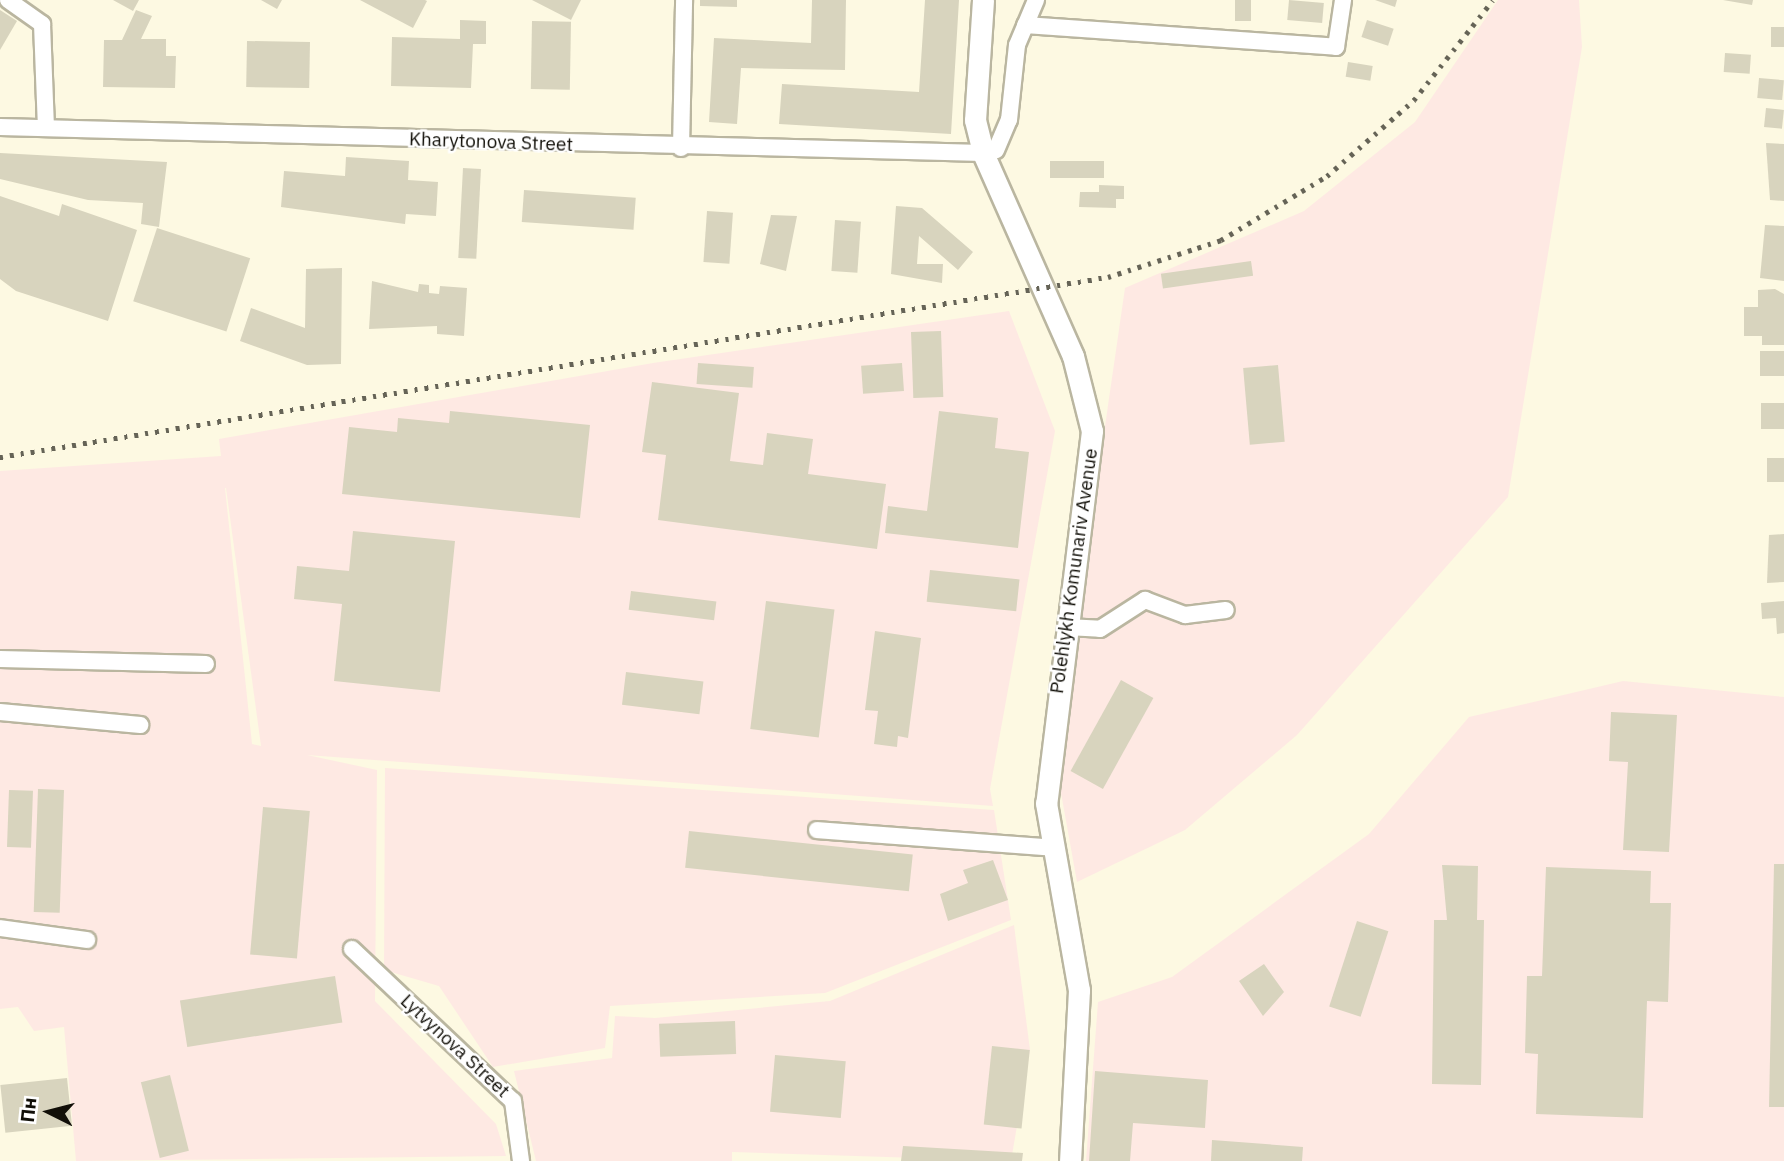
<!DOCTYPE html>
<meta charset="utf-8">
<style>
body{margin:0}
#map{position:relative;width:1784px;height:1161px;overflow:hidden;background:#fdf9e2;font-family:"IBM Plex Sans",sans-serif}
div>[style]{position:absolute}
.industrial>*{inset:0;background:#fee9e3}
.building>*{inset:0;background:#d8d4be;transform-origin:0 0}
.roads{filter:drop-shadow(2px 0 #bab6a0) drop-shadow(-2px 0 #bab6a0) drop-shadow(0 2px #bab6a0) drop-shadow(0 -2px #bab6a0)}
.minor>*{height:16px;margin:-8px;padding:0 8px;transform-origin:8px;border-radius:8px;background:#fff}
.major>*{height:21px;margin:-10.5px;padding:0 10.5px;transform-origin:10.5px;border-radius:10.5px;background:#fff}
.rail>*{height:5px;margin-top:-2.5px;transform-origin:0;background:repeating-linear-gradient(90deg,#656356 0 3.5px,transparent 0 10.5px)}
span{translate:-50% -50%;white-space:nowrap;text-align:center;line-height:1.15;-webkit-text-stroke:5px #fff;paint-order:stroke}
.street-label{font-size:19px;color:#110f08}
.north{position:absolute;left:14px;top:1077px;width:70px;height:70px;-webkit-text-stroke:5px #fff;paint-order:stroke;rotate:276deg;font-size:19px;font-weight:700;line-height:28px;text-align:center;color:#110f08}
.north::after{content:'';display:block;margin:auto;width:24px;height:32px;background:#110f08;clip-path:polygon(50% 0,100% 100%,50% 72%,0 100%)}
</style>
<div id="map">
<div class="industrial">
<i style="clip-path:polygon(1498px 0,1579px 0,1582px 47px,1508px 497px,1297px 735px,1185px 830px,1077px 882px,1056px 765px,1125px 288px,1304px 211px,1415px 122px)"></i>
<i style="clip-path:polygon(evenodd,1009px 311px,1055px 431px,990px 789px,993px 806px,307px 755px,377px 770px,375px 1001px,496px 1124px,506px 1156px,76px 1161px,64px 1027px,34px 1031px,18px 1007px,0 1009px,0 471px,221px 456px,219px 439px,653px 363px,1009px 311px,225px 488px,226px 488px,261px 746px,252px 744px,225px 488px)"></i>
<i style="clip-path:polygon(1623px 681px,1784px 697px,1784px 1161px,1086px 1161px,1098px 1002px,1172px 977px,1369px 834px,1469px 717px)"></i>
<i style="clip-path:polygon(385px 768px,994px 810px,1011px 920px,825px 993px,610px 1006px,605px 1048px,493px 1067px,439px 986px,384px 970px)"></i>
<i style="clip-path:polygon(1014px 925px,1030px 1050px,1011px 1161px,732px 1152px,732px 1161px,536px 1161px,514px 1071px,612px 1058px,615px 1016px,655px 1018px,830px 1001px)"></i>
</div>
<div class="building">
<i style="clip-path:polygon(113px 0,139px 0,133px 11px)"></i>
<i style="clip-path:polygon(261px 0,282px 0,277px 9px)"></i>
<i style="clip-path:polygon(360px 0,425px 0,427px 1px,413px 28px)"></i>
<i style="clip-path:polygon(532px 0,581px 0,571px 20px)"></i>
<i style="clip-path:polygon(700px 0,737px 0,737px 7px,700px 6px)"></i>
<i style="clip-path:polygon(812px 0,846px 0,845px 70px,741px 68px,737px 124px,709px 122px,714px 38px,811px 43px)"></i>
<i style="clip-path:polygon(925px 0,959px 0,951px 134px,779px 124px,782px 84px,919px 92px)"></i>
<i style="left:1235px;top:0;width:16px;height:21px"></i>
<i style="left:1289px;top:0;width:35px;height:20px;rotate:5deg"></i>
<i style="clip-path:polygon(1375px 0,1397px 0,1395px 7px)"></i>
<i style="clip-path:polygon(1723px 0,1753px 0,1752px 5px)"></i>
<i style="clip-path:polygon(0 10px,17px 21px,0 50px)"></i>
<i style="clip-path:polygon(136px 10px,152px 16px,141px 39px,166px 39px,166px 56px,176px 56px,175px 88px,103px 87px,104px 40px,122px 40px)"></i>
<i style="clip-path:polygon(460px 20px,486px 21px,486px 44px,473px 44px,471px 88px,391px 86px,392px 37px,460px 39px)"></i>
<i style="left:1367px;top:20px;width:28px;height:18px;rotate:18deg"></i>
<i style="left:532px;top:21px;width:39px;height:68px;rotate:1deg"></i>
<i style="left:1771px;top:27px;width:13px;height:20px"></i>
<i style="left:247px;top:41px;width:63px;height:46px;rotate:1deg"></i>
<i style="left:1725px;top:53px;width:26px;height:19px;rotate:4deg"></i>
<i style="left:1348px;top:62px;width:25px;height:15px;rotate:9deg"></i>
<i style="left:1759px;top:78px;width:25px;height:20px;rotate:5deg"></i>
<i style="left:1766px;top:108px;width:18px;height:19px;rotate:6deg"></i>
<i style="clip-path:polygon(1766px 143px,1784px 144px,1784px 201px,1770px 200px)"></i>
<i style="clip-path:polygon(0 153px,167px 162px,159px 227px,141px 224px,143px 203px,88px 200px,0 179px)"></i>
<i style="clip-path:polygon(346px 157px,409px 161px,408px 180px,438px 182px,436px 216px,406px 214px,405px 224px,281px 207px,284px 171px,345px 176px)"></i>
<i style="left:1050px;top:161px;width:54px;height:17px"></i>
<i style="left:463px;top:168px;width:18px;height:90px;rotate:3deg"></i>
<i style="clip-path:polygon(1099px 185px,1124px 186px,1124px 199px,1116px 199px,1116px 208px,1079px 207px,1080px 192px,1099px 192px)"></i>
<i style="left:524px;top:190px;width:112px;height:32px;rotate:4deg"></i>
<i style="clip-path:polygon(0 196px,59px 216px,62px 204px,137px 230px,108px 321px,16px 291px,0 279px)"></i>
<i style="clip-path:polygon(896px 206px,922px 208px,973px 252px,958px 270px,919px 236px,917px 264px,943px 264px,942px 283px,891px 274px)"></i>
<i style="left:707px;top:211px;width:26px;height:51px;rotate:4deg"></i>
<i style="clip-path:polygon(771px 215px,797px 216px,786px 271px,760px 264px)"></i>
<i style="left:835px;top:220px;width:26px;height:51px;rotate:4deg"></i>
<i style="clip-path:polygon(1765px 225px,1784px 226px,1784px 281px,1760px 278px)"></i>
<i style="left:157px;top:228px;width:98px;height:77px;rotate:18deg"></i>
<i style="left:1251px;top:261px;width:15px;height:91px;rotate:82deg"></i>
<i style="clip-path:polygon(342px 268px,341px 364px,307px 365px,240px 341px,251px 308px,305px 328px,306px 269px)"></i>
<i style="clip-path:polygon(372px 281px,418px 292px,419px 284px,429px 285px,429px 293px,439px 294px,440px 286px,467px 288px,464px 336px,437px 334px,437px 326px,369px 329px)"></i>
<i style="clip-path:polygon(1775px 289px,1784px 294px,1784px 345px,1762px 345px,1762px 336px,1744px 336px,1744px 307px,1758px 307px,1758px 290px)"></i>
<i style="left:941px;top:331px;width:66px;height:30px;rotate:88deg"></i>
<i style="left:1784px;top:351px;width:25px;height:24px;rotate:90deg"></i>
<i style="left:698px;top:363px;width:56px;height:21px;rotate:4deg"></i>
<i style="left:902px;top:363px;width:28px;height:41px;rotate:86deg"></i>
<i style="left:1278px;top:365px;width:77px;height:35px;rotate:85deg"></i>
<i style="clip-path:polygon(652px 382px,739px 393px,730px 461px,763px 465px,767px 433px,813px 439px,808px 474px,886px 484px,877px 549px,658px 520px,666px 455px,642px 452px)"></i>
<i style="left:1784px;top:403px;width:26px;height:23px;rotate:90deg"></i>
<i style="clip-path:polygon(450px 411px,590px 425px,580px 518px,342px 494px,349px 427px,397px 432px,398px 418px,449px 423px)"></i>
<i style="clip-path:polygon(939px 411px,998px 418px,995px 448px,1029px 452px,1018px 548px,885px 533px,888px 506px,927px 511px)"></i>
<i style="left:1784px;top:458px;width:24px;height:17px;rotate:90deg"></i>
<i style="clip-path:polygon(353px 531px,455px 541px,440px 692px,334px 681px,342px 604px,294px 599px,297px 566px,349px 571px)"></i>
<i style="clip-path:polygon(1784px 534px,1784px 582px,1767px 583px,1769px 535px)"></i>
<i style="left:930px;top:570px;width:90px;height:32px;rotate:6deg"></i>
<i style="left:631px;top:591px;width:86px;height:19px;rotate:7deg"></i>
<i style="left:766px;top:601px;width:69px;height:129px;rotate:7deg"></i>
<i style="clip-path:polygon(1784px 601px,1784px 633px,1777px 634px,1776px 618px,1762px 619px,1761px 603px)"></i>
<i style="clip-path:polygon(875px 631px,921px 638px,908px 738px,898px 736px,897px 747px,874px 744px,878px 711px,865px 710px)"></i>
<i style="left:626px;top:672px;width:78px;height:33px;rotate:7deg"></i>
<i style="left:1121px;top:680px;width:37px;height:104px;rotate:29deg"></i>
<i style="clip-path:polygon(1611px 712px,1677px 715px,1669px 852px,1623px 850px,1628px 762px,1609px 761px)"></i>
<i style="left:38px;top:789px;width:26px;height:123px;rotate:2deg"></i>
<i style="left:9px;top:790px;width:24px;height:57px;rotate:2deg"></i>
<i style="left:263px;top:807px;width:47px;height:148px;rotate:5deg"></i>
<i style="left:689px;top:831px;width:225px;height:37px;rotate:6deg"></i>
<i style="clip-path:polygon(993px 860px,1008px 900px,948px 921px,940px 894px,968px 883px,963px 870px)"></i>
<i style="clip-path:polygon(1774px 864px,1784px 864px,1784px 1107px,1769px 1107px)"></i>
<i style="clip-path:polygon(1442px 865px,1478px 866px,1477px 920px,1484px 920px,1481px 1085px,1432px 1084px,1434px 920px,1447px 920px)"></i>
<i style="clip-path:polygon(1546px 867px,1651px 871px,1650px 903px,1671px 903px,1668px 1002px,1647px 1001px,1643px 1118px,1536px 1114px,1538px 1054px,1525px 1053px,1527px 976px,1542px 976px)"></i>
<i style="left:1357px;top:921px;width:33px;height:90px;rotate:18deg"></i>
<i style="clip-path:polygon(1264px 964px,1284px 992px,1263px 1016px,1239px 981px)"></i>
<i style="left:335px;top:976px;width:47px;height:157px;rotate:81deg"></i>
<i style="left:735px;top:1021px;width:33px;height:76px;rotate:88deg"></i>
<i style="left:992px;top:1046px;width:38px;height:79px;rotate:6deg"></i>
<i style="left:775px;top:1055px;width:71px;height:57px;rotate:5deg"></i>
<i style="clip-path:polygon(1095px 1071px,1208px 1080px,1205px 1128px,1133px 1123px,1130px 1161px,1089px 1161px)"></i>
<i style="left:170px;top:1075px;width:78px;height:30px;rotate:76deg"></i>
<i style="left:67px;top:1078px;width:48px;height:67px;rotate:84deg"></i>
<i style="clip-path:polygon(1212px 1140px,1303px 1147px,1302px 1161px,1211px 1161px)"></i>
<i style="clip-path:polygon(903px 1146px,1023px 1153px,1022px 1161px,901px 1161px)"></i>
</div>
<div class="roads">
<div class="minor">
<i style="left:8px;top:0;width:42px;rotate:35.2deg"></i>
<i style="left:42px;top:24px;width:104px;rotate:87.8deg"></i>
<i style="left:1025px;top:25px;width:312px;rotate:4deg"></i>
<i style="left:1336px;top:47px;width:48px;rotate:-81.5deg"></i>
<i style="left:0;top:127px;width:983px;rotate:1.52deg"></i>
<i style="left:983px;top:153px;width:13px;rotate:-13deg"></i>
<i style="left:996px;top:150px;width:33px;rotate:-67deg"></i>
<i style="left:1009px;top:120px;width:75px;rotate:-83.9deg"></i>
<i style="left:1017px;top:45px;width:49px;rotate:-67.1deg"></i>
<i style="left:681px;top:148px;width:148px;rotate:-88.8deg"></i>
<i style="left:1067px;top:627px;width:33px;rotate:3deg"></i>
<i style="left:1100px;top:629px;width:54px;rotate:-32.8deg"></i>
<i style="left:1145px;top:600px;width:43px;rotate:20.6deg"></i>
<i style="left:1185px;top:615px;width:41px;rotate:-7deg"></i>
<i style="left:0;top:659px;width:206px;rotate:1.4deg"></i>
<i style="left:0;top:712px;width:141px;rotate:5.3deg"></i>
<i style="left:817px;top:830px;width:239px;rotate:4.3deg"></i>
<i style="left:0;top:928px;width:88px;rotate:7.9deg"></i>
<i style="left:352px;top:949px;width:221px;rotate:43.4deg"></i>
<i style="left:513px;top:1101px;width:61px;rotate:82.4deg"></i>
</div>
<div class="major">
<i style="left:983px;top:0;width:120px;rotate:93.8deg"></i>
<i style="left:975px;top:120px;width:34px;rotate:76deg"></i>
<i style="left:983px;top:153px;width:222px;rotate:66.1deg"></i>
<i style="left:1073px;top:356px;width:77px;rotate:75.8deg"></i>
<i style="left:1092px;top:431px;width:375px;rotate:97deg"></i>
<i style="left:1046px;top:803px;width:190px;rotate:80deg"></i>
<i style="left:1079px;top:990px;width:171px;rotate:93deg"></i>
</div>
</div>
<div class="rail">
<i style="left:0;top:457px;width:1123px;rotate:-9.23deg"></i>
<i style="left:1108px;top:277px;width:119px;rotate:-18.1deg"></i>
<i style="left:1221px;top:240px;width:124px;rotate:-31.1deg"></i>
<i style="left:1327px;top:176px;width:116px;rotate:-41.1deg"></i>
<i style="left:1414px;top:100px;width:127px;rotate:-51.7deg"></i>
</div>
<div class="street-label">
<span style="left:491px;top:142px;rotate:2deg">Kharytonova Street</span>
<span style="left:1074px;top:571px;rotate:-82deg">Polehlykh Komunariv Avenue</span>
<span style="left:455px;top:1046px;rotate:43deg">Lytvynova Street</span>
</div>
<div class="north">Пн</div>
</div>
